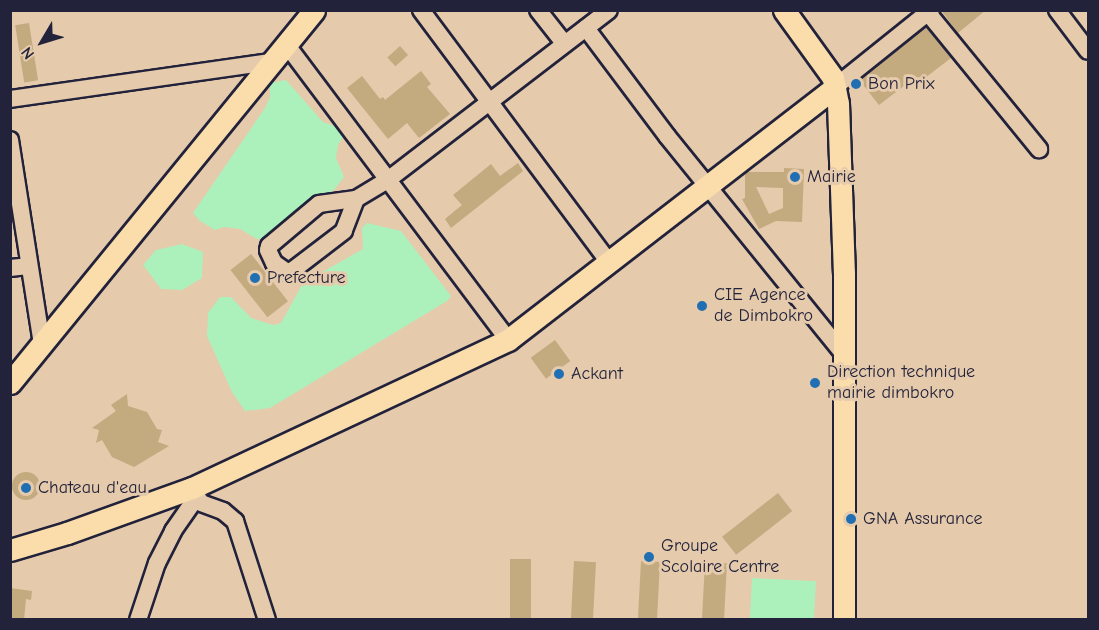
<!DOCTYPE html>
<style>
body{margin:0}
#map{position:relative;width:1099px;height:630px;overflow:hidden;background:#e5caac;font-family:"Comic Neue",sans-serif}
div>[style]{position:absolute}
.green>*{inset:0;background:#acf1bc;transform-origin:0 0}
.building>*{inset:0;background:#c3aa7f;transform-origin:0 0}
.round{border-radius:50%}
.roads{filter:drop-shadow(2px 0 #22223b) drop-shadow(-2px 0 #22223b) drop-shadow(0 2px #22223b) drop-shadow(0 -2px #22223b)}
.minor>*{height:16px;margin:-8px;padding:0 8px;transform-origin:8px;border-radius:8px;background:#e5caac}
.major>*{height:21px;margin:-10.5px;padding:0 10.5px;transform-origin:10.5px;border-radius:10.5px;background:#faddab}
.dots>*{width:16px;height:16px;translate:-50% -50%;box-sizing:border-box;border:3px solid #e5caac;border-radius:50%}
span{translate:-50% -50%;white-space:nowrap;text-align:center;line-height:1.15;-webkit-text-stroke:6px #e5caac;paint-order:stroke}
.poi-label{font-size:18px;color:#22223b}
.left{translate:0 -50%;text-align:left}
.frame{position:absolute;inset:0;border:12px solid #22223b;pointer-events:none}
.north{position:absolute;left:12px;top:12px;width:60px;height:60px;-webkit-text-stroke:4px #e5caac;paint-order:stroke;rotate:232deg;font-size:16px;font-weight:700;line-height:24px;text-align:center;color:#22223b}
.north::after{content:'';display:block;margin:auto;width:21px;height:27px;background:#22223b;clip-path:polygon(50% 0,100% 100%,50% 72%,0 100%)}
</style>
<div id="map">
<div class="green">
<i style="clip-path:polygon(286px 80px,323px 122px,335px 126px,344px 135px,338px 145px,336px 158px,344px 177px,334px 190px,322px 196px,270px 240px,257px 239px,240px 229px,224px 227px,215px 230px,200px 221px,193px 213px,265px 108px,270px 97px,270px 83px)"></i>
<i style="clip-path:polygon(367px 223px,401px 231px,451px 296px,447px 301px,270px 408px,245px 411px,232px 392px,207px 336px,208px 313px,220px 297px,231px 297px,251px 318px,273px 325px,281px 323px,303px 283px,363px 249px,362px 228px)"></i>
<i style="clip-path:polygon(182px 244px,203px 252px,202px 278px,182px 290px,161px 289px,143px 265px,156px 250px)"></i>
<i style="left:752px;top:578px;width:64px;height:41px;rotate:3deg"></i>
</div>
<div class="building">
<i style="clip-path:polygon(941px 10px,986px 10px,958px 33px)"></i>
<i style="left:29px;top:23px;width:58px;height:14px;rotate:81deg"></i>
<i style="clip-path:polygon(926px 27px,951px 58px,917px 84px,913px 79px,879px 105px,860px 81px)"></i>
<i style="left:400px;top:46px;width:12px;height:17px;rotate:48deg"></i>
<i style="clip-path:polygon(421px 71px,431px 84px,427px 87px,450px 114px,419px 138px,407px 123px,388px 139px,347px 88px,362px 76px,380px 99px,383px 97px,385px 100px)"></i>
<i style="clip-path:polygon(518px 163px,523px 171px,451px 228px,445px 219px,462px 205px,453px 195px,491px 164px,500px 176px)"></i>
<i style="clip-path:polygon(evenodd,784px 168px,804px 169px,802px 222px,776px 221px,759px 229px,742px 199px,745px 198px,745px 172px,784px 172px,784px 168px,756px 187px,783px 188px,783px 208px,769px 214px,756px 187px)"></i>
<i style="left:251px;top:254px;width:60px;height:26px;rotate:52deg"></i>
<i style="left:555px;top:340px;width:26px;height:30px;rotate:54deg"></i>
<i style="clip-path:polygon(127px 394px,128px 406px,147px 412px,157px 429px,162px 430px,158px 442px,169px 446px,134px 467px,112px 457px,102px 440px,96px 443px,99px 430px,92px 428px,116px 411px,111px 405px)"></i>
<i class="round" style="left:12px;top:472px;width:28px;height:28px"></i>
<i style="left:778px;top:493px;width:23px;height:71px;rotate:52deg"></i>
<i style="left:510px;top:559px;width:21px;height:61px"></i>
<i style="left:574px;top:561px;width:22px;height:59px;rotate:3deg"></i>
<i style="left:641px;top:561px;width:19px;height:59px;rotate:3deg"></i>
<i style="left:705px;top:562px;width:22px;height:58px;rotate:3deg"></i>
<i style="clip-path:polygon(10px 588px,32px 591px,31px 600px,26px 599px,24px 620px,10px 620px)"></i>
</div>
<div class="roads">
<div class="minor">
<i style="left:421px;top:10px;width:314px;rotate:53.3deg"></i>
<i style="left:538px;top:10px;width:42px;rotate:51.8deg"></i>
<i style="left:1057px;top:10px;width:51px;rotate:52.9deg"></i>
<i style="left:928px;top:13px;width:176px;rotate:50.8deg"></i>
<i style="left:586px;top:28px;width:135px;rotate:53.1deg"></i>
<i style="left:667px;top:136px;width:279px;rotate:51deg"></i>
<i style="left:286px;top:44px;width:370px;rotate:53.1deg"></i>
<i style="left:835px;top:87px;width:123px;rotate:-38.7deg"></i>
<i style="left:10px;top:99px;width:264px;rotate:-8.1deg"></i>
<i style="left:10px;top:140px;width:207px;rotate:81.1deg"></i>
<i style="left:356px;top:199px;width:34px;rotate:111deg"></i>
<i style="left:344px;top:231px;width:64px;rotate:142.6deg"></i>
<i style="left:293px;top:270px;width:6px;rotate:162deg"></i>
<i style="left:287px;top:272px;width:16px;rotate:-145deg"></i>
<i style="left:274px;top:263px;width:14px;rotate:-115deg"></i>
<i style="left:268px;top:250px;width:4px;rotate:-76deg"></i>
<i style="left:269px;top:246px;width:65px;rotate:-40deg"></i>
<i style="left:319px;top:204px;width:37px;rotate:-8deg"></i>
<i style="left:356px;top:199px;width:39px;rotate:-31deg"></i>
<i style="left:389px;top:179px;width:277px;rotate:-37.5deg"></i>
<i style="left:10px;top:268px;width:18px;rotate:-6deg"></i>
<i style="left:192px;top:488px;width:17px;rotate:59deg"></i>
<i style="left:201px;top:503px;width:23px;rotate:20deg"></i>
<i style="left:223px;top:511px;width:16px;rotate:40deg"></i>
<i style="left:235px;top:521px;width:104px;rotate:72.1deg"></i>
<i style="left:138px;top:620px;width:60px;rotate:-71.6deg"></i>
<i style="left:157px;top:563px;width:36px;rotate:-63deg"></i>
<i style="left:173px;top:531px;width:40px;rotate:-55.1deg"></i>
</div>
<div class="major">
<i style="left:784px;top:10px;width:84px;rotate:54.2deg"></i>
<i style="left:833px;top:78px;width:25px;rotate:79deg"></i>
<i style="left:838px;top:103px;width:170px;rotate:88deg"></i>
<i style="left:844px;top:273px;width:347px;rotate:90deg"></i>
<i style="left:10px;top:383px;width:481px;rotate:-50.8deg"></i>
<i style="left:10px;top:550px;width:59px;rotate:-16.6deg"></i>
<i style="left:67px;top:533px;width:133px;rotate:-19.8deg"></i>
<i style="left:192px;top:488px;width:349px;rotate:-25.1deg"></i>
<i style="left:508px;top:340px;width:413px;rotate:-37.7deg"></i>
</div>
</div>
<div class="dots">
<i style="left:856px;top:84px;background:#1f6fb2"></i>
<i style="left:795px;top:177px;background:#1f6fb2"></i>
<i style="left:255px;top:278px;background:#1f6fb2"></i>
<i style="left:702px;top:306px;background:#1f6fb2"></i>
<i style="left:559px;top:374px;background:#1f6fb2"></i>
<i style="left:815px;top:383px;background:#1f6fb2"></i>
<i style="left:26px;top:488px;background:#1f6fb2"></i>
<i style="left:851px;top:519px;background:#1f6fb2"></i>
<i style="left:649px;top:557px;background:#1f6fb2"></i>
</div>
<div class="poi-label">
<span class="left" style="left:868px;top:84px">Bon Prix</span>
<span class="left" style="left:807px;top:177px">Mairie</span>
<span class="left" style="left:267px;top:278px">Prefecture</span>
<span class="left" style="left:714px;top:306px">CIE Agence<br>de Dimbokro</span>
<span class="left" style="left:827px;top:383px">Direction technique<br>mairie dimbokro</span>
<span class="left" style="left:571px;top:374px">Ackant</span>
<span class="left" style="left:38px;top:488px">Chateau d'eau</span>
<span class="left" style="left:863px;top:519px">GNA Assurance</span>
<span class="left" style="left:661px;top:557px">Groupe<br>Scolaire Centre</span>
</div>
<div class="frame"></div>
<div class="north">N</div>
</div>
